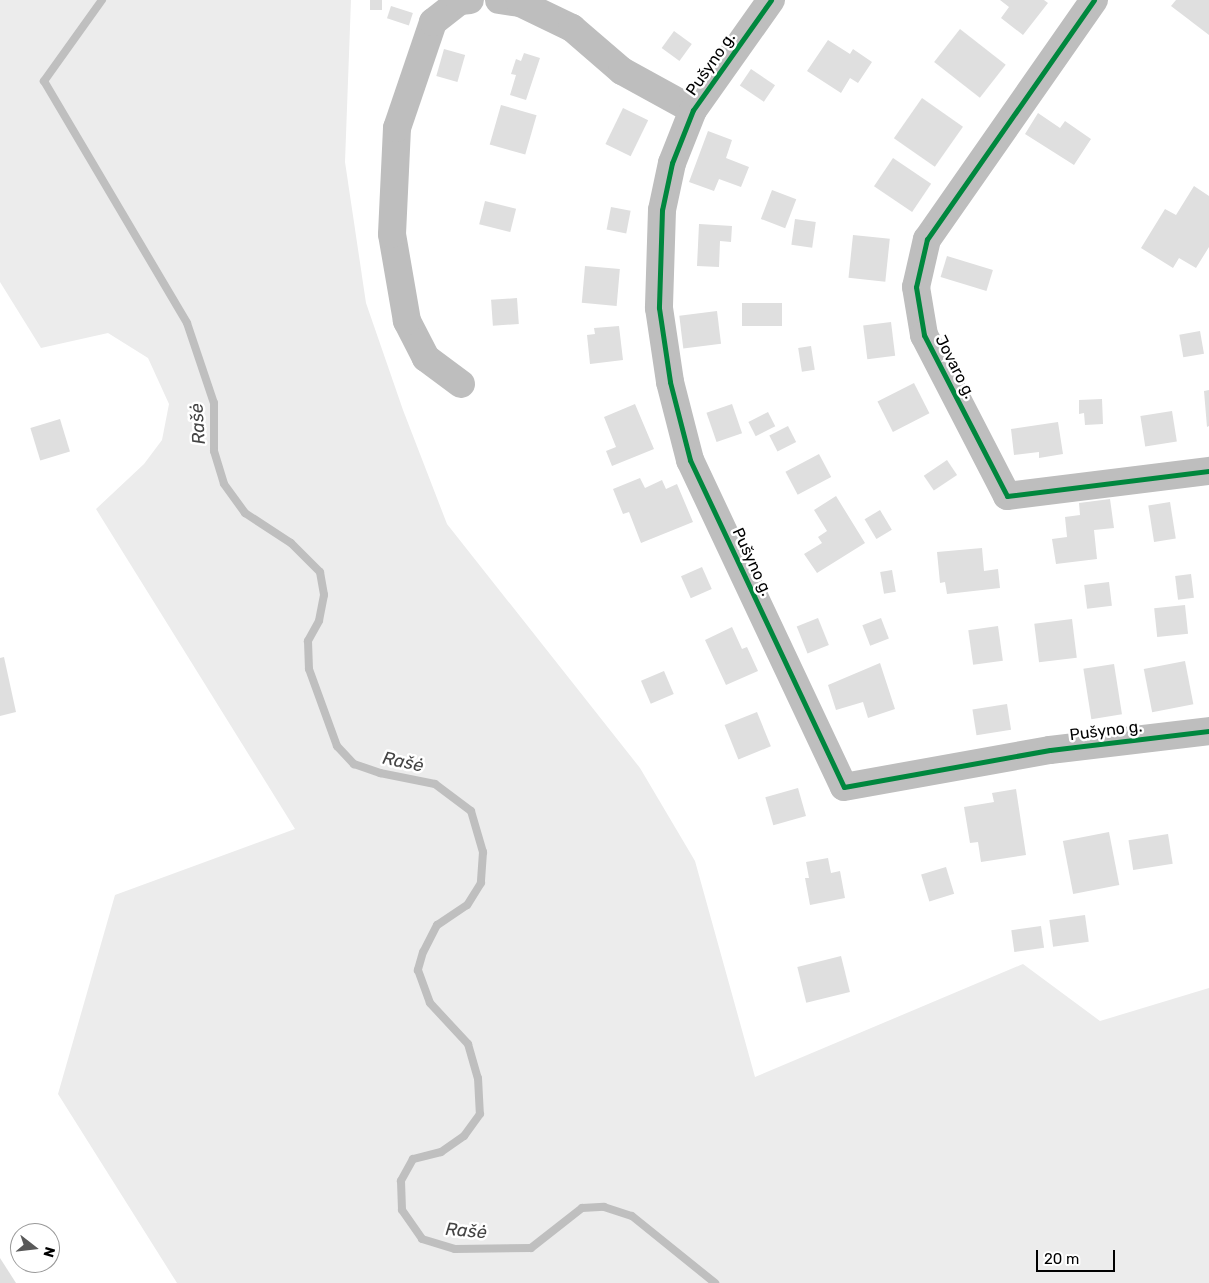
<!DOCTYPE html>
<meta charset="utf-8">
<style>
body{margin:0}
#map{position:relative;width:1209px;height:1283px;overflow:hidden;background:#fff;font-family:Rubik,sans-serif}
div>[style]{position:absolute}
.green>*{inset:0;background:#ececec}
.stream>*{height:8px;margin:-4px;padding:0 4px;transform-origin:4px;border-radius:4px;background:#bfbfbf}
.building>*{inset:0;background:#dfdfdf;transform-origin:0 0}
.minor>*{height:28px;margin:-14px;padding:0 14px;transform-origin:14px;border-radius:14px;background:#bebebe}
.cycleway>*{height:5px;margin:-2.5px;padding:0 2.5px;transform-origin:2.5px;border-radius:2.5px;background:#00873e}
span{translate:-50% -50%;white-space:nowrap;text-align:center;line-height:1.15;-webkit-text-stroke:5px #fff;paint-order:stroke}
.street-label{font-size:16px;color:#000}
.water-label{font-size:18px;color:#444;font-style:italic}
.north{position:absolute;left:10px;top:1223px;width:50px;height:50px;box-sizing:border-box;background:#fff;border:1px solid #999;border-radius:50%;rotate:106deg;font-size:14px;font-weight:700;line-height:20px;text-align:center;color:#000}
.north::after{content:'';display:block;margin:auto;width:18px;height:22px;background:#595959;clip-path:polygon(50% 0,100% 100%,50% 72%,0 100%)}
.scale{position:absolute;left:1036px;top:1250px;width:79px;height:22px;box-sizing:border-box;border:2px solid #000;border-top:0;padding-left:6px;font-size:15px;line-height:18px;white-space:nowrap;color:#000;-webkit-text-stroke:4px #fff;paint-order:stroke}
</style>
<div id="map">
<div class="green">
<i style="clip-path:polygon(0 0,351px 0,345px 162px,366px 303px,403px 410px,447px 524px,640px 768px,695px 861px,755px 1077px,1023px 964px,1100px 1021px,1209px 988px,1209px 1283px,177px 1283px,58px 1094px,115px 895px,295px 829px,96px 509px,144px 464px,162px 440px,169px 404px,148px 358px,108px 333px,41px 348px,0 282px)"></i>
</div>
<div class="stream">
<i style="left:102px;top:0;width:100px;rotate:125.6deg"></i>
<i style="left:44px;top:81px;width:281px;rotate:59.4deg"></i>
<i style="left:187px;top:323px;width:84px;rotate:71.4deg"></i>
<i style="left:214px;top:403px;width:48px;rotate:90deg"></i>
<i style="left:214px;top:451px;width:34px;rotate:73deg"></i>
<i style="left:224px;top:484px;width:36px;rotate:54deg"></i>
<i style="left:245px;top:513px;width:55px;rotate:33.1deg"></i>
<i style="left:291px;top:543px;width:41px;rotate:45deg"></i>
<i style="left:320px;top:572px;width:23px;rotate:80deg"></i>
<i style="left:324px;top:595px;width:26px;rotate:101deg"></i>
<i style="left:319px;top:621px;width:23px;rotate:119deg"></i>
<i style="left:308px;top:641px;width:28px;rotate:88deg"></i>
<i style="left:309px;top:669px;width:82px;rotate:70deg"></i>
<i style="left:337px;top:746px;width:25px;rotate:47deg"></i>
<i style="left:354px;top:764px;width:28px;rotate:19deg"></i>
<i style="left:380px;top:773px;width:56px;rotate:11.3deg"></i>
<i style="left:435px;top:784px;width:45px;rotate:36.9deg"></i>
<i style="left:471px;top:811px;width:43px;rotate:73.7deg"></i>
<i style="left:483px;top:852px;width:31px;rotate:94deg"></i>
<i style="left:481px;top:883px;width:26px;rotate:122deg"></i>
<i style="left:467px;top:905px;width:36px;rotate:146deg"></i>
<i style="left:437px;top:925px;width:30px;rotate:117deg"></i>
<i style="left:423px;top:952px;width:19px;rotate:106deg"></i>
<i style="left:418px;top:970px;width:35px;rotate:70deg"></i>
<i style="left:430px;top:1003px;width:56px;rotate:47.2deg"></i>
<i style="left:468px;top:1044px;width:35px;rotate:74deg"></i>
<i style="left:478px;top:1078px;width:36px;rotate:87deg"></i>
<i style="left:480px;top:1114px;width:27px;rotate:126deg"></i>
<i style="left:464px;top:1136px;width:28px;rotate:145deg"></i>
<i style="left:441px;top:1152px;width:29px;rotate:166deg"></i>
<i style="left:413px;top:1159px;width:25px;rotate:119deg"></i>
<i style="left:401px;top:1181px;width:29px;rotate:88deg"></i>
<i style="left:402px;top:1210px;width:35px;rotate:55deg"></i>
<i style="left:422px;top:1239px;width:34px;rotate:17deg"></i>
<i style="left:455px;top:1249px;width:76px;rotate:-0.8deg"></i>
<i style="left:531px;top:1248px;width:65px;rotate:-38.1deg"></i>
<i style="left:582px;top:1208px;width:22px;rotate:-3deg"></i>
<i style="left:604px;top:1207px;width:29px;rotate:18deg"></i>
<i style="left:632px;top:1216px;width:107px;rotate:38.9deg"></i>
</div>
<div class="building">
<i style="left:370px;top:0;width:12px;height:10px"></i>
<i style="clip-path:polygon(1000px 0,1044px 0,1048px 3px,1023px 35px,1001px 18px,1009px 7px)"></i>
<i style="clip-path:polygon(1176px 0,1209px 0,1209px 35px,1171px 6px)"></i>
<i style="left:391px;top:6px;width:23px;height:13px;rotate:18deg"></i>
<i style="left:960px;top:29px;width:58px;height:42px;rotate:38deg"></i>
<i style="left:674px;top:31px;width:22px;height:21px;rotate:36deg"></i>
<i style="clip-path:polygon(828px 40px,850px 54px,853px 49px,872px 62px,858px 83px,850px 78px,841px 93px,807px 71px)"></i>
<i style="left:444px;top:49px;width:22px;height:28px;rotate:16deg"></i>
<i style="clip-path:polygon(524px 53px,540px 58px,526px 100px,510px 95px,516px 75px,511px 74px,516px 59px,521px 61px)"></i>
<i style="left:751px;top:69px;width:29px;height:20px;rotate:34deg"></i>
<i style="left:922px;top:98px;width:50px;height:49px;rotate:35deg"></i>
<i style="left:501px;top:105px;width:37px;height:41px;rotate:16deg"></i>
<i style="left:623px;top:108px;width:28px;height:40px;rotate:26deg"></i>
<i style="clip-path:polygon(1038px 113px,1060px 128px,1065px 121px,1091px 139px,1074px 165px,1025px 134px)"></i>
<i style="clip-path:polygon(708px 131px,732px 140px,726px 158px,749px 167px,741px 187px,719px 179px,714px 191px,689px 182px)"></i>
<i style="left:893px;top:158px;width:46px;height:34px;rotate:34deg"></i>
<i style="clip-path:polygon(1194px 186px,1209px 196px,1209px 247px,1196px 268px,1179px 258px,1173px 268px,1141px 248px,1165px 209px,1176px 215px)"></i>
<i style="left:772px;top:190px;width:26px;height:31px;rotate:21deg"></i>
<i style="left:485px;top:201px;width:32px;height:24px;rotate:14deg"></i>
<i style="left:611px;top:207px;width:20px;height:23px;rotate:11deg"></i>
<i style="left:795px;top:219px;width:21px;height:26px;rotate:8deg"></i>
<i style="clip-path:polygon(699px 224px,732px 226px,731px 242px,720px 241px,719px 267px,697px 266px)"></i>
<i style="left:853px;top:235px;width:37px;height:43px;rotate:6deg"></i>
<i style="left:947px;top:256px;width:48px;height:22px;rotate:17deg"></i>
<i style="left:585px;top:266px;width:35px;height:37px;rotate:5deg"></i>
<i style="left:517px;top:298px;width:26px;height:26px;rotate:86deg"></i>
<i style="left:782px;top:303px;width:23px;height:40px;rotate:90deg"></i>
<i style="left:717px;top:311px;width:33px;height:38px;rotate:83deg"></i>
<i style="left:891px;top:322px;width:34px;height:28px;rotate:83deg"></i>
<i style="clip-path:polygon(619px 326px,623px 360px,590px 364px,587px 335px,595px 334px,594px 328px)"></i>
<i style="left:1200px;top:331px;width:23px;height:21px;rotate:80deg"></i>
<i style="left:811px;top:346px;width:24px;height:13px;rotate:81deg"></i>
<i style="left:914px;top:383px;width:34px;height:41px;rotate:63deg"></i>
<i style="clip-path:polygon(1209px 390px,1209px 426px,1207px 427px,1204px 391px)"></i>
<i style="clip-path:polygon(1102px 399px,1103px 424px,1085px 425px,1084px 413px,1079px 414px,1079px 400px)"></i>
<i style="clip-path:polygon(635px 404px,654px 449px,612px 466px,606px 451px,616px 447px,604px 417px)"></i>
<i style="left:732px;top:404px;width:31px;height:27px;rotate:71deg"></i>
<i style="left:1172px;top:411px;width:31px;height:32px;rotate:81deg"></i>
<i style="left:768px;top:412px;width:16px;height:22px;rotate:63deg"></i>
<i style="left:60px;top:419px;width:34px;height:31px;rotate:73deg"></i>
<i style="clip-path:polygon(1058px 422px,1063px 454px,1039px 458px,1039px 452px,1014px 455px,1011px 429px)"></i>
<i style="left:788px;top:426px;width:18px;height:21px;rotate:63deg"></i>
<i style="left:819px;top:454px;width:26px;height:38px;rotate:62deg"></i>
<i style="left:947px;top:460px;width:18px;height:28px;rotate:56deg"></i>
<i style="clip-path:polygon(640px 478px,645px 488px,662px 480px,666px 489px,677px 484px,693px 522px,641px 543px,629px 512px,623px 514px,613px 489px)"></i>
<i style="clip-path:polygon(836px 496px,865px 543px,817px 573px,804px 554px,822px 543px,818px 537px,827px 531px,814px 510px)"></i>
<i style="clip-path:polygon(1110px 499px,1114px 528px,1094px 530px,1097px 559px,1056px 564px,1052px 539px,1067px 537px,1065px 517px,1080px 515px,1079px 503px)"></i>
<i style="left:1170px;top:502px;width:37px;height:22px;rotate:81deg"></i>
<i style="left:880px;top:510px;width:23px;height:18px;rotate:59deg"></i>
<i style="clip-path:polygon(982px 548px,984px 571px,998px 569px,1000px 588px,947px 594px,945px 582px,940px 583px,937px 552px)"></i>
<i style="left:702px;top:567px;width:24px;height:23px;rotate:66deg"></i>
<i style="left:892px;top:570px;width:22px;height:12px;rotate:80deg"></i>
<i style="left:1191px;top:574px;width:24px;height:16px;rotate:83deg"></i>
<i style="left:1109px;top:582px;width:24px;height:25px;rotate:83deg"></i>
<i style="left:1185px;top:605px;width:29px;height:31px;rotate:84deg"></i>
<i style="left:818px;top:618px;width:29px;height:23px;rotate:68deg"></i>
<i style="left:881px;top:618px;width:22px;height:20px;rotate:69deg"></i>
<i style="left:1072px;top:619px;width:39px;height:38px;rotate:83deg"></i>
<i style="left:998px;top:626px;width:35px;height:30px;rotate:82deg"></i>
<i style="clip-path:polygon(732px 627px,742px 649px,747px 647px,758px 671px,726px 685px,705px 640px)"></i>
<i style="clip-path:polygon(4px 657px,16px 712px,0 716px,0 658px)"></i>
<i style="left:1185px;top:661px;width:44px;height:42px;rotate:79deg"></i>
<i style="clip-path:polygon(880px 663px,895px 709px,868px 718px,863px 702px,836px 710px,828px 685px)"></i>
<i style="left:1114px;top:664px;width:51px;height:31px;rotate:81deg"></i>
<i style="left:664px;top:671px;width:25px;height:25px;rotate:67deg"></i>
<i style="left:1007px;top:704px;width:26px;height:35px;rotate:81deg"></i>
<i style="left:757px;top:712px;width:37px;height:35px;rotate:68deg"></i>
<i style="left:798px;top:788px;width:29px;height:34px;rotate:74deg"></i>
<i style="clip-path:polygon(1016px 789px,1026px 855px,981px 862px,978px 842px,970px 843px,964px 807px,994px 802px,992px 793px)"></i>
<i style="left:1109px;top:832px;width:54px;height:47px;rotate:79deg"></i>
<i style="left:1168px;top:834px;width:30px;height:40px;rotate:81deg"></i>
<i style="clip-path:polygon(828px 858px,831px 873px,840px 871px,845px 898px,810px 905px,805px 878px,809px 878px,806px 862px)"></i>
<i style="left:946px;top:867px;width:28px;height:26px;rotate:73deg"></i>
<i style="left:1085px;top:915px;width:27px;height:36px;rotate:82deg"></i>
<i style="left:1041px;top:926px;width:22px;height:30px;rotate:82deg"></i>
<i style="left:841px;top:956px;width:37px;height:45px;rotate:76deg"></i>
<i style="clip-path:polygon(0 1258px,16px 1283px,0 1283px)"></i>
</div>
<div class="minor">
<i style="left:499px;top:0;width:21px;rotate:8deg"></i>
<i style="left:520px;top:3px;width:58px;rotate:25.7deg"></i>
<i style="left:572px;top:28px;width:66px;rotate:40.7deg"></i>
<i style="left:622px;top:71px;width:81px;rotate:28.8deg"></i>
<i style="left:771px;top:0;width:135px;rotate:125.3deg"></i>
<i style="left:693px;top:110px;width:57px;rotate:111.6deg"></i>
<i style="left:672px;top:163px;width:48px;rotate:102deg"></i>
<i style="left:662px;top:210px;width:98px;rotate:91.8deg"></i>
<i style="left:659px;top:308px;width:75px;rotate:81.5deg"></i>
<i style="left:670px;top:382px;width:81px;rotate:75.6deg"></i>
<i style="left:690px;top:460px;width:361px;rotate:64.8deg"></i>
<i style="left:844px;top:787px;width:209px;rotate:-10.2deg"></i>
<i style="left:1050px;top:750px;width:160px;rotate:-6.8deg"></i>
<i style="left:1094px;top:0;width:292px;rotate:124.9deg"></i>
<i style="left:927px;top:239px;width:49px;rotate:102.9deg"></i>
<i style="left:916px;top:287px;width:49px;rotate:80.5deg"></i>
<i style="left:924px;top:335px;width:181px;rotate:62.7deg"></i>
<i style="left:1007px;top:496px;width:204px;rotate:-7.1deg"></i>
<i style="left:461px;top:384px;width:44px;rotate:-143.4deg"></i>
<i style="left:426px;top:358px;width:42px;rotate:-117.2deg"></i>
<i style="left:407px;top:321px;width:88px;rotate:-99.8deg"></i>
<i style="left:392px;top:234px;width:106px;rotate:-87.3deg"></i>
<i style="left:397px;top:128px;width:112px;rotate:-71.2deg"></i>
<i style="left:433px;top:22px;width:34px;rotate:-38deg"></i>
<i style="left:460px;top:1px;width:10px;rotate:-6deg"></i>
</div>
<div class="cycleway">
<i style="left:771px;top:0;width:135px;rotate:125.3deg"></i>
<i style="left:693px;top:110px;width:57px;rotate:111.6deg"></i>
<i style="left:672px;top:163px;width:48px;rotate:102deg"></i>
<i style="left:662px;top:210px;width:98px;rotate:91.8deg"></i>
<i style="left:659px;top:308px;width:75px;rotate:81.5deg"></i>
<i style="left:670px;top:382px;width:81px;rotate:75.6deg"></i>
<i style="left:690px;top:460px;width:361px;rotate:64.8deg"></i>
<i style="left:844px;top:787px;width:209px;rotate:-10.2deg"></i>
<i style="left:1050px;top:750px;width:160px;rotate:-6.8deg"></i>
<i style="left:1094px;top:0;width:292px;rotate:124.9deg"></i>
<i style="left:927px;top:239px;width:49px;rotate:102.9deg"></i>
<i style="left:916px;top:287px;width:49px;rotate:80.5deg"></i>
<i style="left:924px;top:335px;width:181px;rotate:62.7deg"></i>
<i style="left:1007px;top:496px;width:204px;rotate:-7.1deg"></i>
</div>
<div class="street-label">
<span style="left:711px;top:64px;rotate:-55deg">Pušyno g.</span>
<span style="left:955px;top:367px;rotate:63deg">Jovaro g.</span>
<span style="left:752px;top:562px;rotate:65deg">Pušyno g.</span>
<span style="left:1106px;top:731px;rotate:-7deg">Pušyno g.</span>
</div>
<div class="water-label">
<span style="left:198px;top:424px;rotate:-94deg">Rašė</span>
<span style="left:403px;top:762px;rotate:12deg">Rašė</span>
<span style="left:466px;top:1231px;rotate:5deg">Rašė</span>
</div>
<div class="north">N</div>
<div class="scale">20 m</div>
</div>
